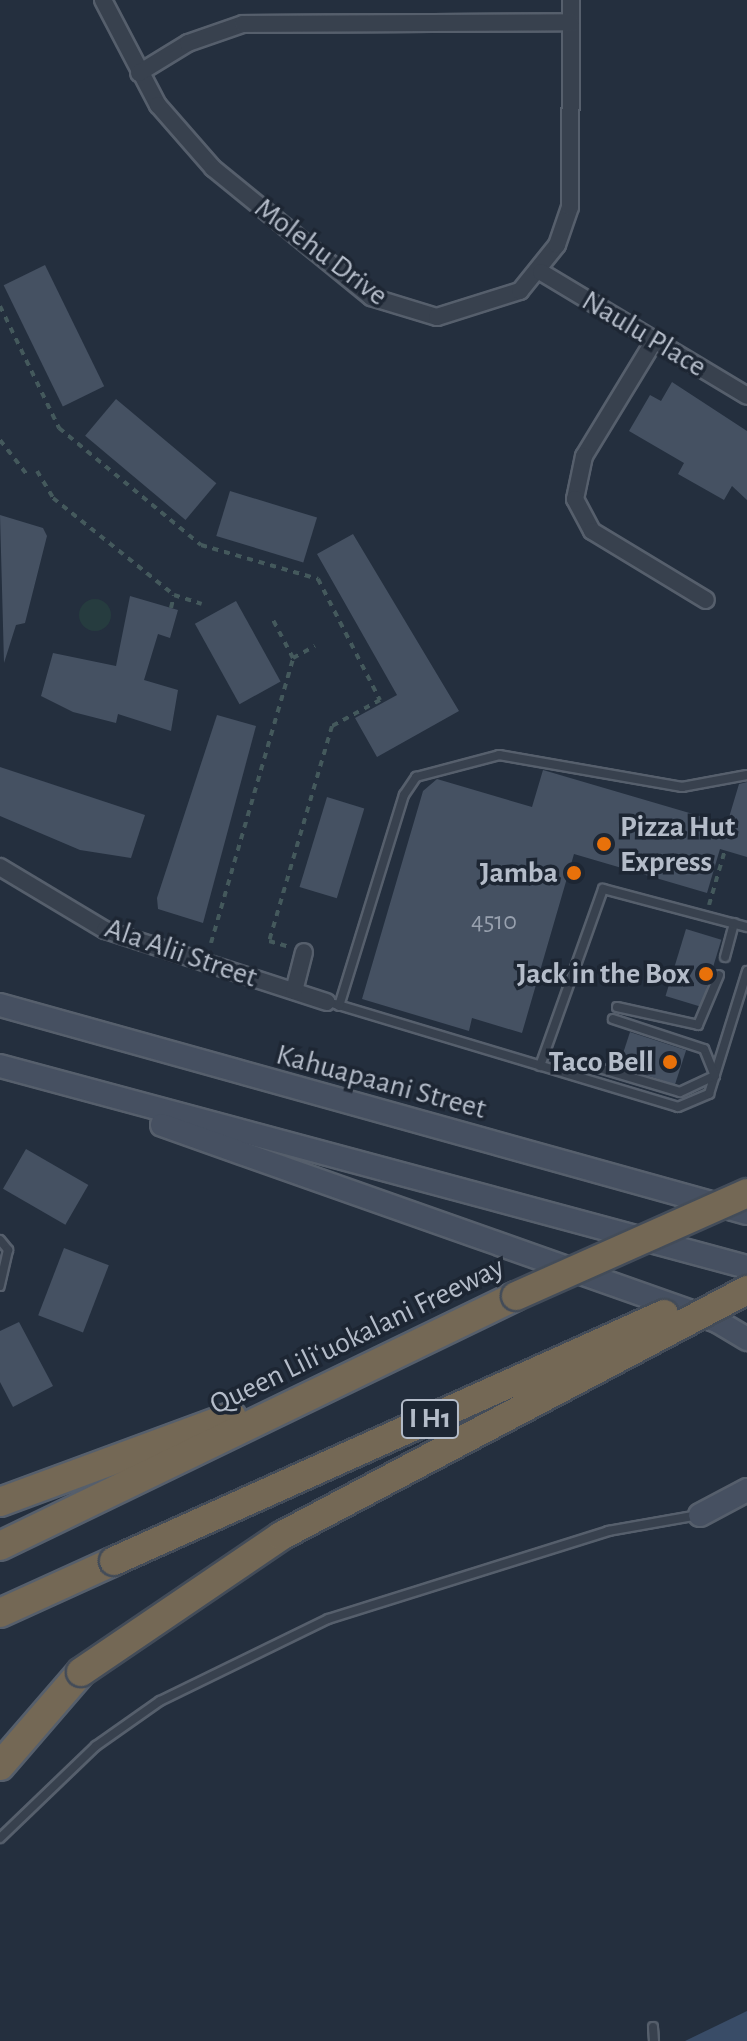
<!DOCTYPE html>
<meta charset="utf-8">
<style>
body{margin:0}
#map{position:relative;width:747px;height:2041px;overflow:hidden;background:#242f3e;font-family:"Alegreya Sans",sans-serif}
div>[style]{position:absolute}
.green>*{inset:0;background:#263c3f}
.round{border-radius:50%}
.water>*{inset:0;background:#394c67}
.building>*{inset:0;background:#455162;transform-origin:0 0}
.path>*{height:4px;margin-top:-2px;transform-origin:0;background:repeating-linear-gradient(90deg,#44595c 0 6px,transparent 0 12px)}
.roads{filter:drop-shadow(2px 0 #565f6c) drop-shadow(-2px 0 #565f6c) drop-shadow(0 2px #565f6c) drop-shadow(0 -2px #565f6c)}
.lane>*{height:8px;margin:-4px;padding:0 4px;transform-origin:4px;border-radius:4px;background:#38414e}
.street>*{height:16px;margin:-8px;padding:0 8px;transform-origin:8px;border-radius:8px;background:#38414e}
.secondary>*{height:22px;margin:-11px;padding:0 11px;transform-origin:11px;border-radius:11px;background:#465061}
.highway>*{height:28px;margin:-14px;padding:0 14px;transform-origin:14px;border-radius:14px;background:#746855}
.bridges{filter:drop-shadow(2px 0 #434c59) drop-shadow(-2px 0 #434c59) drop-shadow(0 2px #434c59) drop-shadow(0 -2px #434c59)}
.highway-bridge>*{height:28px;margin:-14px;padding:0 14px;transform-origin:14px;border-radius:14px;background:#746855}
.dots>*{width:22px;height:22px;translate:-50% -50%;box-sizing:border-box;border:4px solid #1d2633;border-radius:50%}
span{translate:-50% -50%;white-space:nowrap;text-align:center;line-height:1.15;-webkit-text-stroke:7px #1d2633;paint-order:stroke}
.number-label{font-size:26px;color:#98a1af}
.number-label span{-webkit-text-stroke-width:0}
.shield-label span{padding:2px 6px;background:#1d2633;border:2px solid;border-radius:6px;-webkit-text-stroke-width:0}
.shield-label{font-size:28px;color:#b4bcc9;font-weight:700}
.street-label{font-size:30px;color:#b4bcc9}
.poi-label{font-size:30px;color:#b4bcc9;font-weight:700}
.left{translate:0 -50%;text-align:left}
.right{translate:-100% -50%;text-align:right}
</style>
<div id="map">
<div class="green">
<i class="round" style="left:79px;top:599px;width:32px;height:32px"></i>
</div>
<div class="water">
<i style="clip-path:polygon(747px 2011px,747px 2041px,685px 2041px)"></i>
</div>
<div class="building">
<i style="left:45px;top:265px;width:135px;height:46px;rotate:64deg"></i>
<i style="clip-path:polygon(672px 382px,747px 431px,747px 500px,732px 486px,724px 500px,678px 474px,684px 463px,629px 431px,650px 395px,661px 401px)"></i>
<i style="left:116px;top:399px;width:131px;height:48px;rotate:40deg"></i>
<i style="left:230px;top:491px;width:91px;height:47px;rotate:17deg"></i>
<i style="clip-path:polygon(0 515px,43px 528px,47px 536px,25px 623px,16px 625px,4px 663px)"></i>
<i style="clip-path:polygon(353px 534px,459px 711px,377px 757px,355px 718px,397px 695px,317px 554px)"></i>
<i style="clip-path:polygon(130px 596px,178px 610px,170px 638px,158px 634px,144px 680px,178px 690px,171px 731px,118px 714px,116px 723px,73px 712px,41px 696px,53px 653px,116px 666px)"></i>
<i style="left:236px;top:601px;width:92px;height:47px;rotate:61deg"></i>
<i style="clip-path:polygon(217px 715px,256px 726px,203px 923px,158px 909px,157px 898px)"></i>
<i style="clip-path:polygon(0 767px,145px 815px,131px 858px,80px 850px,0 816px)"></i>
<i style="clip-path:polygon(543px 770px,727px 824px,739px 784px,747px 782px,747px 857px,720px 849px,707px 893px,574px 854px,522px 1033px,472px 1018px,469px 1031px,362px 999px,423px 791px,437px 779px,532px 807px)"></i>
<i style="left:327px;top:797px;width:39px;height:94px;rotate:17deg"></i>
<i style="left:686px;top:929px;width:37px;height:70px;rotate:17deg"></i>
<i style="left:630px;top:1032px;width:59px;height:36px;rotate:18deg"></i>
<i style="left:26px;top:1149px;width:72px;height:46px;rotate:30deg"></i>
<i style="left:64px;top:1248px;width:48px;height:72px;rotate:21deg"></i>
<i style="clip-path:polygon(19px 1322px,53px 1386px,13px 1407px,0 1382px,0 1331px)"></i>
</div>
<div class="path">
<i style="left:0;top:306px;width:136px;rotate:64.2deg"></i>
<i style="left:59px;top:428px;width:184px;rotate:39.5deg"></i>
<i style="left:201px;top:545px;width:122px;rotate:16.2deg"></i>
<i style="left:318px;top:579px;width:136px;rotate:62.9deg"></i>
<i style="left:380px;top:700px;width:55px;rotate:151.6deg"></i>
<i style="left:332px;top:726px;width:224px;rotate:106.3deg"></i>
<i style="left:269px;top:941px;width:19px;rotate:16deg"></i>
<i style="left:0;top:440px;width:46px;rotate:52.1deg"></i>
<i style="left:37px;top:471px;width:31px;rotate:59deg"></i>
<i style="left:53px;top:498px;width:155px;rotate:38.7deg"></i>
<i style="left:174px;top:595px;width:29px;rotate:18deg"></i>
<i style="left:171px;top:608px;width:13px;rotate:-77deg"></i>
<i style="left:293px;top:658px;width:25px;rotate:-29deg"></i>
<i style="left:709px;top:905px;width:57px;rotate:-73.8deg"></i>
<i style="left:211px;top:943px;width:297px;rotate:-73.9deg"></i>
<i style="left:293px;top:658px;width:45px;rotate:-117.7deg"></i>
</div>
<div class="roads">
<div class="lane">
<i style="left:725px;top:957px;width:35px;rotate:-75deg"></i>
<i style="left:335px;top:1004px;width:358px;rotate:16.7deg"></i>
<i style="left:678px;top:1107px;width:34px;rotate:-23deg"></i>
<i style="left:709px;top:1094px;width:129px;rotate:-72.8deg"></i>
<i style="left:339px;top:1006px;width:221px;rotate:-72.9deg"></i>
<i style="left:404px;top:795px;width:22px;rotate:-56deg"></i>
<i style="left:416px;top:777px;width:86px;rotate:-14.8deg"></i>
<i style="left:499px;top:755px;width:186px;rotate:9.9deg"></i>
<i style="left:682px;top:787px;width:66px;rotate:-10.5deg"></i>
<i style="left:617px;top:1007px;width:83px;rotate:12.5deg"></i>
<i style="left:698px;top:1025px;width:54px;rotate:-67.2deg"></i>
<i style="left:540px;top:1066px;width:188px;rotate:-70.4deg"></i>
<i style="left:603px;top:889px;width:149px;rotate:14.8deg"></i>
<i style="left:599px;top:1068px;width:84px;rotate:16.5deg"></i>
<i style="left:680px;top:1092px;width:38px;rotate:-25deg"></i>
<i style="left:715px;top:1076px;width:29px;rotate:-112deg"></i>
<i style="left:704px;top:1049px;width:96px;rotate:-161.8deg"></i>
<i style="left:0;top:1240px;width:13px;rotate:51deg"></i>
<i style="left:8px;top:1250px;width:37px;rotate:103deg"></i>
<i style="left:0;top:1838px;width:133px;rotate:-43.8deg"></i>
<i style="left:96px;top:1746px;width:78px;rotate:-35.1deg"></i>
<i style="left:160px;top:1701px;width:187px;rotate:-26deg"></i>
<i style="left:328px;top:1619px;width:294px;rotate:-17.4deg"></i>
<i style="left:608px;top:1531px;width:92px;rotate:-10deg"></i>
<i style="left:653px;top:2027px;width:14px;rotate:86deg"></i>
</div>
<div class="street">
<i style="left:103px;top:0;width:119px;rotate:62.4deg"></i>
<i style="left:158px;top:105px;width:84px;rotate:48.9deg"></i>
<i style="left:213px;top:168px;width:204px;rotate:39.2deg"></i>
<i style="left:371px;top:297px;width:69px;rotate:16.9deg"></i>
<i style="left:437px;top:317px;width:87px;rotate:-17.4deg"></i>
<i style="left:520px;top:291px;width:59px;rotate:-51.2deg"></i>
<i style="left:557px;top:245px;width:40px;rotate:-71.1deg"></i>
<i style="left:570px;top:207px;width:207px;rotate:-89.7deg"></i>
<i style="left:139px;top:73px;width:57px;rotate:-31.5deg"></i>
<i style="left:188px;top:43px;width:58px;rotate:-19.1deg"></i>
<i style="left:243px;top:24px;width:328px;rotate:-0.3deg"></i>
<i style="left:541px;top:272px;width:240px;rotate:31deg"></i>
<i style="left:654px;top:341px;width:135px;rotate:121.3deg"></i>
<i style="left:584px;top:456px;width:44px;rotate:101.8deg"></i>
<i style="left:575px;top:499px;width:36px;rotate:62deg"></i>
<i style="left:592px;top:531px;width:133px;rotate:31.2deg"></i>
<i style="left:0;top:867px;width:122px;rotate:31deg"></i>
<i style="left:105px;top:930px;width:233px;rotate:18deg"></i>
<i style="left:294px;top:991px;width:40px;rotate:-75.6deg"></i>
</div>
<div class="secondary">
<i style="left:0;top:1005px;width:775px;rotate:15.56deg"></i>
<i style="left:0;top:1066px;width:774px;rotate:15.06deg"></i>
<i style="left:162px;top:1125px;width:589px;rotate:19.45deg"></i>
<i style="left:717px;top:1321px;width:35px;rotate:31deg"></i>
<i style="left:700px;top:1515px;width:53px;rotate:-28deg"></i>
</div>
<div class="highway">
<i style="left:0;top:1502px;width:247px;rotate:-20.3deg"></i>
<i style="left:0;top:1546px;width:573px;rotate:-25.85deg"></i>
<i style="left:0;top:1613px;width:125px;rotate:-24.5deg"></i>
<i style="left:0;top:1766px;width:124px;rotate:-49.2deg"></i>
</div>
</div>
<div class="bridges">
<div class="highway-bridge">
<i style="left:516px;top:1296px;width:253px;rotate:-24deg"></i>
<i style="left:114px;top:1561px;width:603px;rotate:-24.18deg"></i>
<i style="left:81px;top:1672px;width:242px;rotate:-34.2deg"></i>
<i style="left:281px;top:1536px;width:527px;rotate:-27.83deg"></i>
</div>
</div>
<div class="dots">
<i style="left:604px;top:844px;background:#e8710a"></i>
<i style="left:574px;top:873px;background:#e8710a"></i>
<i style="left:706px;top:974px;background:#e8710a"></i>
<i style="left:670px;top:1062px;background:#e8710a"></i>
</div>
<div class="number-label">
<span style="left:494px;top:922px">4510</span>
</div>
<div class="shield-label">
<span style="left:430px;top:1419px">I H1</span>
</div>
<div class="street-label">
<span style="left:321px;top:252px;rotate:37deg">Molehu Drive</span>
<span style="left:644px;top:334px;rotate:31deg">Naulu Place</span>
<span style="left:181px;top:953px;rotate:19deg">Ala Alii Street</span>
<span style="left:381px;top:1082px;rotate:15deg">Kahuapaani Street</span>
<span style="left:357px;top:1336px;rotate:-26deg">Queen Liliʻuokalani Freeway</span>
</div>
<div class="poi-label">
<span class="left" style="left:620px;top:844px">Pizza Hut<br>Express</span>
<span class="right" style="left:558px;top:873px">Jamba</span>
<span class="right" style="left:690px;top:974px">Jack in the Box</span>
<span class="right" style="left:654px;top:1062px">Taco Bell</span>
</div>
</div>
